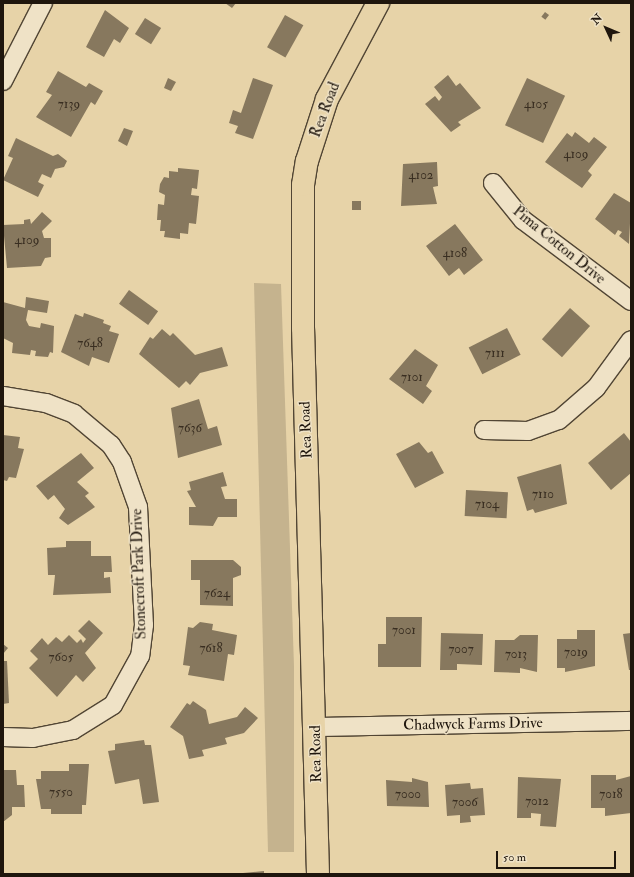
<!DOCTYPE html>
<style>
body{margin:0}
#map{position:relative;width:634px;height:877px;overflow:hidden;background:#e7d3a8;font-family:"IM FELL Double Pica",serif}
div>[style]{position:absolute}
.green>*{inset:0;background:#c5b38e}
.building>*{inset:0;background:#87785e;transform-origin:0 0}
.roads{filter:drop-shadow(1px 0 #514534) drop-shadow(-1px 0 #514534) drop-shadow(0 1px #514534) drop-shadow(0 -1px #514534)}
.minor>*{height:18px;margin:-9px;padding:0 9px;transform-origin:9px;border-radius:9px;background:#efe2c6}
.major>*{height:22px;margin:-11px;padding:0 11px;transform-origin:11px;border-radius:11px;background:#e7d3a8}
span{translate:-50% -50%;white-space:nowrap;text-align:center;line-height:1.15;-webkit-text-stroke:3px #efe2c6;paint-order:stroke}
.number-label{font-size:13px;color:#392e21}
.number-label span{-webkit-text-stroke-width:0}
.street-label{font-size:15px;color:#1f160d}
.frame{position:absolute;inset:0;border:4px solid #1f160d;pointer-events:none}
.north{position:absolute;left:586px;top:8px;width:40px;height:40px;-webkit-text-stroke:3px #efe2c6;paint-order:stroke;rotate:314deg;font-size:11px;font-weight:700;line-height:16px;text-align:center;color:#1f160d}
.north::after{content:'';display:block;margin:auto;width:14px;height:18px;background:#1f160d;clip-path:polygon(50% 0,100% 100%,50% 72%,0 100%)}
.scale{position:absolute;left:496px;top:851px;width:120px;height:18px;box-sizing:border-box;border:2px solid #1f160d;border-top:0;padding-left:5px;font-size:12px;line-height:14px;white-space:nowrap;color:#1f160d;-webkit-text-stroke:3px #efe2c6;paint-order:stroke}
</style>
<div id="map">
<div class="green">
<i style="clip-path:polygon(254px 283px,281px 284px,294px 666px,294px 852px,268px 852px)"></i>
</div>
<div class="building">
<i style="clip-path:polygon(225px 3px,236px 3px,232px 8px)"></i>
<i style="clip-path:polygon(105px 10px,129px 28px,120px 43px,114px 39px,104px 57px,86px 47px)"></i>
<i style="left:545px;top:12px;width:5px;height:6px;rotate:37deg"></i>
<i style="left:285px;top:15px;width:21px;height:37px;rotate:29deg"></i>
<i style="left:145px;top:18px;width:19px;height:19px;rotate:32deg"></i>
<i style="clip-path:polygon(58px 71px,86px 87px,89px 83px,103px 91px,95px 105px,91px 102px,71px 137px,36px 117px,52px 95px,46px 92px)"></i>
<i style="clip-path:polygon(448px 75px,456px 86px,460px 83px,481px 108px,458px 122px,461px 125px,451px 132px,425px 104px,435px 96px,439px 101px,442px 97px,434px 87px)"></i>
<i style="clip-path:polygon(168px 78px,176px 82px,171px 91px,164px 88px)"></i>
<i style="clip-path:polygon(253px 78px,273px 85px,253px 139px,235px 133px,238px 126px,229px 123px,233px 110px,241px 113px)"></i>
<i style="left:527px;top:78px;width:42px;height:52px;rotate:25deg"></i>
<i style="clip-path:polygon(124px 128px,133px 131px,127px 146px,118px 141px)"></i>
<i style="clip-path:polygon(575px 132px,589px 143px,594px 137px,607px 147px,588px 171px,592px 175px,582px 188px,545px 162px,567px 133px,572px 137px)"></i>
<i style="clip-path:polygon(16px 138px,53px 156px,58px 154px,67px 161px,64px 167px,55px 169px,51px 178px,42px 174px,38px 182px,44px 185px,38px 197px,3px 180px,13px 158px,8px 156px)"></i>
<i style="clip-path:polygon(437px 162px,438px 186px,433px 187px,437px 204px,401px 206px,403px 164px)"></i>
<i style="clip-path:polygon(178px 168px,199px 170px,197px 189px,192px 188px,191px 195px,199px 196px,196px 224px,189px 223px,188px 234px,180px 233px,180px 239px,164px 237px,165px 231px,160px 231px,161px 220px,157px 220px,158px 204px,164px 205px,165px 195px,159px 192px,160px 184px,164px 177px,169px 178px,169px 171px,178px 172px)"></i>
<i style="clip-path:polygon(614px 193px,631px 203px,629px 244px,619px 236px,622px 232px,618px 230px,615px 235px,595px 219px)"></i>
<i style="left:352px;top:201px;width:9px;height:9px"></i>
<i style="clip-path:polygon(42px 212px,52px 221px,42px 231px,44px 238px,51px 238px,51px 257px,45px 258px,41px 266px,7px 268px,3px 225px,24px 224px,24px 220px,30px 219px,31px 224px)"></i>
<i style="clip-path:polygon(455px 224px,483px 260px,464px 275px,459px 268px,449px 276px,426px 246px)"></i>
<i style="left:129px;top:290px;width:36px;height:17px;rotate:36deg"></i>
<i style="clip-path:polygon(26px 297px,49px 301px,47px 313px,28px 310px,26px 320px,29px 326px,40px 328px,41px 323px,54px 326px,53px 353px,50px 352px,48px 357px,35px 356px,36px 351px,31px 350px,30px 355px,12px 353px,13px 343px,3px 338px,3px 302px,25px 308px)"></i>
<i style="left:570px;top:308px;width:27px;height:42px;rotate:42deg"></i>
<i style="clip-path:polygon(84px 313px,104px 320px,103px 323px,111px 326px,109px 331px,119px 334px,109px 363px,92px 357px,89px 366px,61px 352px,75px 314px,83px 317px)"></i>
<i style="left:507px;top:328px;width:30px;height:43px;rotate:63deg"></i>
<i style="clip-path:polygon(162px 329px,170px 336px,173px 333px,195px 355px,222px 347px,228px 366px,200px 373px,190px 385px,186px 381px,179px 388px,139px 354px,150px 337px,153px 339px)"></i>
<i style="clip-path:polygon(415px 349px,438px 365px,426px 386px,432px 391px,423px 404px,389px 379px)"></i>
<i style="clip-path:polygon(199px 399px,208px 429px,217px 426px,222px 445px,178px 458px,171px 408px)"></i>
<i style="clip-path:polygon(624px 433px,631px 442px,631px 473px,611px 490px,588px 463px)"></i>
<i style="clip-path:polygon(3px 435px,20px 437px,18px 448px,24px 449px,16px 478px,9px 477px,7px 481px,3px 480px)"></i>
<i style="clip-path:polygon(419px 442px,428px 453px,432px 451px,444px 473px,415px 488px,396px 454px)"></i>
<i style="clip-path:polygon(81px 453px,94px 468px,77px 482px,89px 493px,85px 496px,95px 507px,68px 525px,59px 518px,65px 509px,54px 495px,48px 500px,36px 486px)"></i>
<i style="clip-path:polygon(561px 464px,567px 504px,535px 513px,533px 509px,527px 511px,517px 477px)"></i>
<i style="clip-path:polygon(223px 472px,227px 486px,221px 487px,225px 499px,237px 499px,237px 517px,218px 517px,213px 526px,189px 525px,189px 507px,196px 507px,187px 491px,191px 490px,189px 482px)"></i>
<i style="left:466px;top:490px;width:42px;height:26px;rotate:3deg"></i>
<i style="clip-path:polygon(66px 541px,91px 541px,91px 556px,111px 556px,112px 572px,104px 572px,104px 578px,110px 577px,111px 593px,53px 595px,55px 575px,48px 575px,47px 548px,66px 547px)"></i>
<i style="clip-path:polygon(191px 560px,233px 560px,241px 567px,241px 575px,233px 578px,233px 606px,200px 605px,200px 580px,191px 580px)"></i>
<i style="clip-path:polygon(386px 617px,422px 617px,421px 667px,378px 667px,378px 644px,386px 644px)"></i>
<i style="clip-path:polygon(89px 620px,103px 633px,85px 653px,96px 668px,83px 682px,76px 675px,57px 697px,29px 668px,38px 659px,30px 651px,42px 638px,48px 645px,56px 637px,62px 642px,69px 635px,77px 643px,81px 639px,83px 643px,86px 639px,78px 631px)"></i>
<i style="clip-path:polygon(200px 622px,213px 624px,212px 630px,237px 635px,234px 655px,228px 654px,224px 681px,188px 675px,190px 666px,183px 665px,188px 627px,193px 628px)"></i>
<i style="clip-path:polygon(577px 630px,595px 630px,595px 666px,565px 672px,565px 668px,557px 668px,557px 639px,577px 639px)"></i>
<i style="clip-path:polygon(441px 633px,483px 634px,482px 665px,457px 664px,457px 670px,440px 670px)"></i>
<i style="clip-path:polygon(631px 633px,631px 670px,629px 670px,623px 634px)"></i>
<i style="clip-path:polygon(520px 635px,538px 635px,537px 672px,520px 668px,520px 673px,494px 672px,495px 640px,514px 640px)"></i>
<i style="clip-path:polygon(3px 644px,8px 648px,3px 654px)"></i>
<i style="clip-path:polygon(3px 661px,7px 661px,9px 703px,3px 704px)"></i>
<i style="clip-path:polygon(193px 701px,206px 710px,209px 724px,237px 717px,245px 707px,258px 718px,244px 733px,225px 738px,227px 744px,202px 750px,204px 756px,189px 759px,183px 736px,170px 727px,187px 703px,190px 705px)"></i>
<i style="clip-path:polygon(144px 740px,145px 745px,151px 745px,159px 802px,143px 804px,139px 779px,115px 784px,108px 751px,115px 750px,115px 744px)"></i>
<i style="clip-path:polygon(69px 764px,89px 764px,86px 805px,82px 805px,82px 814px,51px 814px,51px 809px,41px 809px,36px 779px,41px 779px,41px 771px,69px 771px)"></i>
<i style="clip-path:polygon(3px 770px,16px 770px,17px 785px,24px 785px,25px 807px,12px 807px,12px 815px,3px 822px)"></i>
<i style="clip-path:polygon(591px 775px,616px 775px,616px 780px,631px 776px,631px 813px,605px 816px,605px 808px,591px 808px)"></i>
<i style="clip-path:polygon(518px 777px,561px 779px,556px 827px,540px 826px,541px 814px,531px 813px,531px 818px,517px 818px)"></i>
<i style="clip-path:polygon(412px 778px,428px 782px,429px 807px,387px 806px,386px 780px,412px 782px)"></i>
<i style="clip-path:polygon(470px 783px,471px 789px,483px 788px,485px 815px,470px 816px,471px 822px,460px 823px,460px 815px,447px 816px,445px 785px)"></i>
<i style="clip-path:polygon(264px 871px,264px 874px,243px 874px,243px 873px)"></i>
</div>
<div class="roads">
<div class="minor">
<i style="left:3px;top:81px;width:88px;rotate:-62.9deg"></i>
<i style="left:493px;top:183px;width:48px;rotate:51deg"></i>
<i style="left:523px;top:220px;width:135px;rotate:36.9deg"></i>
<i style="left:3px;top:396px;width:44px;rotate:9.2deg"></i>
<i style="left:46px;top:403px;width:30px;rotate:21deg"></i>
<i style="left:74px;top:414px;width:48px;rotate:40deg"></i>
<i style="left:111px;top:445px;width:20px;rotate:57deg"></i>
<i style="left:122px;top:462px;width:48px;rotate:70.4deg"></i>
<i style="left:138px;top:507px;width:118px;rotate:87.1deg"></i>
<i style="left:144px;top:625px;width:31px;rotate:97deg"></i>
<i style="left:140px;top:656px;width:56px;rotate:118.9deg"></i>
<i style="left:113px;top:705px;width:47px;rotate:148deg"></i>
<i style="left:73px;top:730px;width:41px;rotate:168.7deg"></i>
<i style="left:33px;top:738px;width:30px;rotate:-178deg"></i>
<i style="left:484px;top:430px;width:44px;rotate:1.3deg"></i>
<i style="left:528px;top:431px;width:33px;rotate:-20deg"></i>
<i style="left:559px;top:420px;width:49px;rotate:-40.9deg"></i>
<i style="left:596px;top:388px;width:59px;rotate:-53.9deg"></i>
<i style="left:315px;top:727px;width:316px;rotate:-1.1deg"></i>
</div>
<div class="major">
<i style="left:318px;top:874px;width:546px;rotate:-91.57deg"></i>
<i style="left:303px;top:328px;width:143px;rotate:-90deg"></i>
<i style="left:303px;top:185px;width:24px;rotate:-81deg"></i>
<i style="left:307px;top:161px;width:65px;rotate:-72.1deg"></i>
<i style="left:327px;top:99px;width:109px;rotate:-62deg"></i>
</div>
</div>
<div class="number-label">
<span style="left:69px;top:104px">7139</span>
<span style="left:536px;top:104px">4105</span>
<span style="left:576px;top:154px">4109</span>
<span style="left:421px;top:175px">4102</span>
<span style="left:27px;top:240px">4109</span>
<span style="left:455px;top:253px">4108</span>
<span style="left:90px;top:343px">7648</span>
<span style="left:495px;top:353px">7111</span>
<span style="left:412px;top:377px">7101</span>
<span style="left:190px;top:428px">7636</span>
<span style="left:543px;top:494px">7110</span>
<span style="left:487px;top:504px">7104</span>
<span style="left:217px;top:593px">7624</span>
<span style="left:404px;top:630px">7001</span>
<span style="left:211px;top:648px">7618</span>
<span style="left:461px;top:649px">7007</span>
<span style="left:576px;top:652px">7019</span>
<span style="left:516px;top:654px">7013</span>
<span style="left:61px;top:657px">7605</span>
<span style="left:61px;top:792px">7550</span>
<span style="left:408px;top:794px">7000</span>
<span style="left:611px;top:794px">7018</span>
<span style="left:537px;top:801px">7012</span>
<span style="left:465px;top:802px">7006</span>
</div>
<div class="street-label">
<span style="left:325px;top:110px;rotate:-69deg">Rea Road</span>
<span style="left:559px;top:245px;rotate:39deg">Pima Cotton Drive</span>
<span style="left:306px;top:430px;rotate:-92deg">Rea Road</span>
<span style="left:139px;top:574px;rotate:-92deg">Stonecroft Park Drive</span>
<span style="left:473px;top:724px;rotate:-1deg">Chadwyck Farms Drive</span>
<span style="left:316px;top:754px;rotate:-91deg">Rea Road</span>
</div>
<div class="frame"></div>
<div class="north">N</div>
<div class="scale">50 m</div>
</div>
